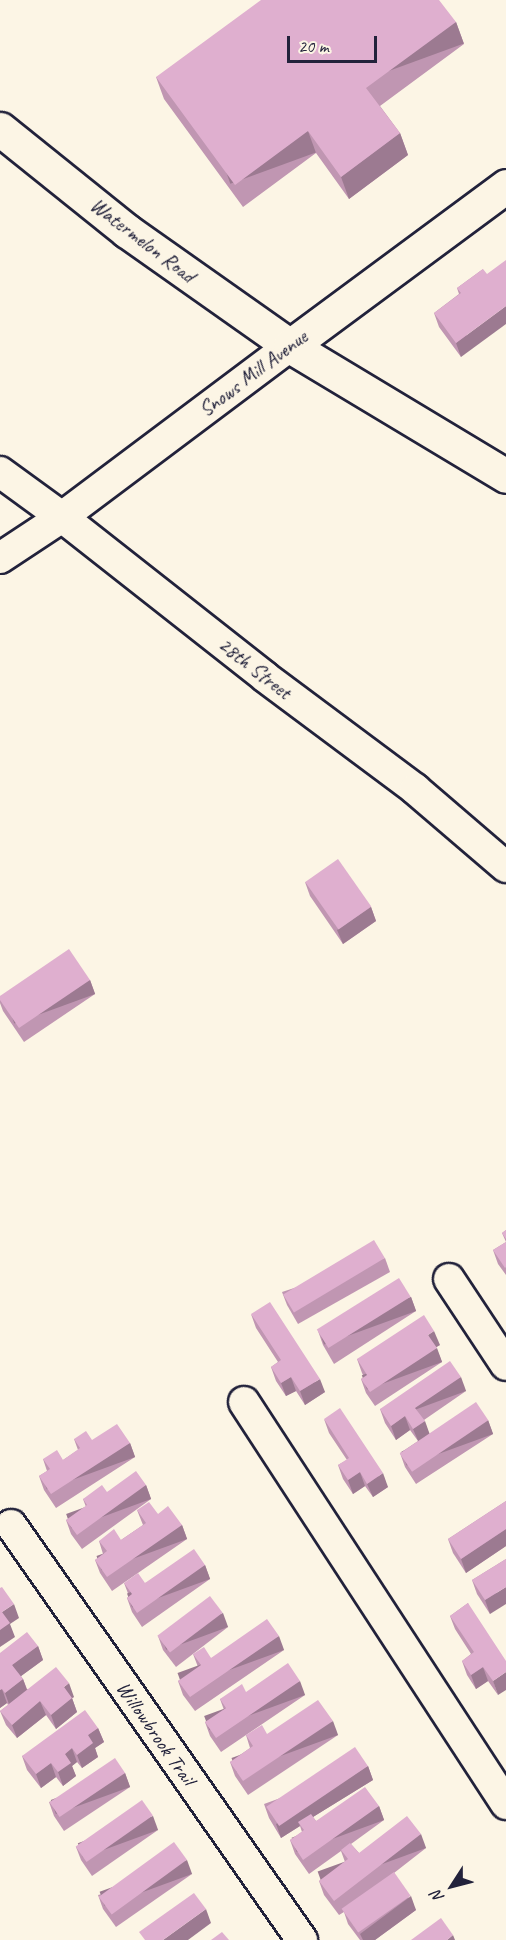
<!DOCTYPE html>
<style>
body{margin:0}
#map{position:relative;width:506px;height:1940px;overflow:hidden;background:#fcf5e5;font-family:Caveat,sans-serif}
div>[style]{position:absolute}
.roads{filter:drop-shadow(2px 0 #22223b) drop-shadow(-2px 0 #22223b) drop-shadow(0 2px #22223b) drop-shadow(0 -2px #22223b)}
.street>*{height:30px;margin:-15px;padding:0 15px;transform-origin:15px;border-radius:15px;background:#fcf5e5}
.secondary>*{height:33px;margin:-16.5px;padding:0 16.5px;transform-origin:16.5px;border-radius:16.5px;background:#fcf5e5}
.wall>*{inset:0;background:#c096b2}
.shaded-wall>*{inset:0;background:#9c7a91;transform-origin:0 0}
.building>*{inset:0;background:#dfafcf;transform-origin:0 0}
span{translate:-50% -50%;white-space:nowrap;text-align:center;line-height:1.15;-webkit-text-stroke:4.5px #fcf5e5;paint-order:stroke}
.street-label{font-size:21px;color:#22223b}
.north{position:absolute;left:422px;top:1856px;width:60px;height:60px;-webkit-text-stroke:4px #fcf5e5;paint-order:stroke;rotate:234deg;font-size:16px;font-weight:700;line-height:24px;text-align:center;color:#22223b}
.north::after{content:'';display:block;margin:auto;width:21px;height:27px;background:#22223b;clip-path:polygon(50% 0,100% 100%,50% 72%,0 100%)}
.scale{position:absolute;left:287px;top:36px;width:90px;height:27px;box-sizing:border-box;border:3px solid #22223b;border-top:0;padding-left:8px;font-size:18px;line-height:21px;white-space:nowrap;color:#22223b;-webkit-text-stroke:4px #fcf5e5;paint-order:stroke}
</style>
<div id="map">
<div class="roads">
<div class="street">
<i style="left:0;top:472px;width:77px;rotate:36deg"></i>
<i style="left:62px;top:517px;width:258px;rotate:38.2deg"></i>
<i style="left:265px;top:677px;width:187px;rotate:36.7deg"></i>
<i style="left:415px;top:789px;width:120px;rotate:40.6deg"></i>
<i style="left:0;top:558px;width:74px;rotate:-33.5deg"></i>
<i style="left:62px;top:517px;width:285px;rotate:-36.9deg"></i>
<i style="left:449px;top:1279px;width:103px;rotate:56.5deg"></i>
<i style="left:244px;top:1402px;width:480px;rotate:56.9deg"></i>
<i style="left:11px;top:1525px;width:507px;rotate:54.96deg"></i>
</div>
<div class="secondary">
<i style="left:0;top:129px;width:163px;rotate:38.8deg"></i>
<i style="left:127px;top:231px;width:199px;rotate:35.2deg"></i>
<i style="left:290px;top:346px;width:252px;rotate:31deg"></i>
<i style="left:290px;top:346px;width:269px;rotate:-36.5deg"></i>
</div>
</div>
<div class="wall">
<i style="clip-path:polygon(456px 22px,464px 44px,380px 106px,400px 133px,408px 155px,349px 199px,316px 153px,243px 207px,164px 99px,156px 77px)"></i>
<i style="clip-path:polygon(483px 269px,461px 357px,439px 327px,434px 313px,459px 294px,457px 288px)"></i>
<i style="clip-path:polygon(305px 882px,371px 907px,376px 921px,343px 944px,310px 896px)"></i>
<i style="clip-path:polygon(90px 980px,95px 994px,24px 1042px,3px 1011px,0 1003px,0 996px)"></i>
<i style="clip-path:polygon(506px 1230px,506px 1275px,498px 1264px,493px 1250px,506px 1242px,502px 1233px)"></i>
<i style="clip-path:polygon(385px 1258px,390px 1272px,298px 1324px,287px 1305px,282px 1292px)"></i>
<i style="clip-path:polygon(411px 1297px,416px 1311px,334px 1364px,323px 1345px,318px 1331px)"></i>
<i style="clip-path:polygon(251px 1314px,325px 1392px,305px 1405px,296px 1391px,286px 1396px,276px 1381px,271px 1367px,278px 1362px,256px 1328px)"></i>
<i style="clip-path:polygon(440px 1345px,436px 1347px,442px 1362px,375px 1406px,366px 1393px,361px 1379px,364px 1377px,362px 1373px,357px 1359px)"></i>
<i style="clip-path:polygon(466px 1391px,424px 1420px,429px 1434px,488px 1420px,493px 1434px,416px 1484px,405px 1467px,400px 1453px,418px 1441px,410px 1430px,396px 1440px,385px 1423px,380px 1409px)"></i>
<i style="clip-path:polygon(324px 1419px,388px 1487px,373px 1497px,365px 1486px,353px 1494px,343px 1479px,338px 1465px,347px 1460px,329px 1433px)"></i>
<i style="clip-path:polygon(74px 1439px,130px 1443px,135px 1457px,56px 1508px,44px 1490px,39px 1476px,47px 1471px,43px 1459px,63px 1460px,78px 1450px)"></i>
<i style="clip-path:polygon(146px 1485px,151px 1499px,82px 1549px,71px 1534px,66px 1520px,86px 1507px,83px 1499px,107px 1492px)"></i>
<i style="clip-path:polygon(506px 1501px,506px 1546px,466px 1573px,453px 1553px,448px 1539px)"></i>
<i style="clip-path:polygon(137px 1510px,158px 1514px,182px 1525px,187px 1539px,112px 1591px,100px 1573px,95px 1560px,103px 1554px,99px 1541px,121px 1540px,143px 1525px)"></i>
<i style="clip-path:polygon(506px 1559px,490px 1614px,477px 1594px,472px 1580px)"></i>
<i style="clip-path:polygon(205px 1565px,210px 1579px,142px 1627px,132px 1612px,127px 1598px,129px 1596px,124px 1583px,145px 1583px)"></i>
<i style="clip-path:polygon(468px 1603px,498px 1695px,488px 1681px,476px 1689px,467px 1675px,462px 1661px,471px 1654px,455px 1629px,450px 1616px)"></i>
<i style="clip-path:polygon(228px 1627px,176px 1667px,163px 1650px,158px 1636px)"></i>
<i style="clip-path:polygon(38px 1646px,43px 1660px,21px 1676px,23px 1679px,27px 1689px,74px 1697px,72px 1698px,77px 1712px,56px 1729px,46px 1715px,17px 1738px,6px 1725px,0 1711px,8px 1705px,7px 1703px,0 1708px,0 1653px)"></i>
<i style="clip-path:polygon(284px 1650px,195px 1711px,183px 1695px,178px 1681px,198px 1667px,193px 1654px,211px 1658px)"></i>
<i style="clip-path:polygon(246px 1692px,305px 1695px,221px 1752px,210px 1736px,205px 1722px,224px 1710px,220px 1699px)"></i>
<i style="clip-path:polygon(98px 1728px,104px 1742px,95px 1748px,98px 1757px,82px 1768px,77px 1762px,72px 1766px,76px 1776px,63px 1786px,56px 1777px,41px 1788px,27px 1770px,22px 1756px)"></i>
<i style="clip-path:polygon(267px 1734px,338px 1735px,248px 1795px,235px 1776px,230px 1762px,250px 1748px,246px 1735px)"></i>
<i style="clip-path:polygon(368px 1766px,373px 1780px,313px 1817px,316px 1821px,379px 1806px,384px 1820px,351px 1844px,359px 1853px,426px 1848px,394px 1873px,416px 1910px,375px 1940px,360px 1940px,348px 1924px,344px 1912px,339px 1915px,324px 1895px,319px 1881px,345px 1862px,341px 1851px,309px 1874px,295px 1854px,290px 1840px,302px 1832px,300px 1826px,281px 1838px,269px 1818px,264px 1804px)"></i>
<i style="clip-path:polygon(125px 1773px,130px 1787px,64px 1831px,54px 1816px,49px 1802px)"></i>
<i style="clip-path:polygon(158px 1830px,92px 1876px,81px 1860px,76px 1847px)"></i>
<i style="clip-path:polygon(192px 1874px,116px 1927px,103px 1909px,98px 1895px)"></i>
</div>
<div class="shaded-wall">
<i style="left:456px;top:22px;width:23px;height:112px;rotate:70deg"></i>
<i style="left:308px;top:131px;width:23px;height:91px;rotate:70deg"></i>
<i style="clip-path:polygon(400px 133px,408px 155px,349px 199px,341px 177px)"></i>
<i style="clip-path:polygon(506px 306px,506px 324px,461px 357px,456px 343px)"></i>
<i style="clip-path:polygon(371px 907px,376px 921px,343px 944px,337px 930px)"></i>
<i style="left:90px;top:980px;width:15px;height:86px;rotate:70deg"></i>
<i style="left:411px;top:1297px;width:15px;height:98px;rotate:70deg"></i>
<i style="clip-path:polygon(434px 1331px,440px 1345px,433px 1349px,428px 1335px)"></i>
<i style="left:437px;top:1348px;width:15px;height:80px;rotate:70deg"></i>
<i style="clip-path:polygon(291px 1377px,296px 1391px,286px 1396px,281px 1383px)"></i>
<i style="left:461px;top:1377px;width:15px;height:55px;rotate:70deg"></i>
<i style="clip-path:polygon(320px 1379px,325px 1392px,305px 1405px,300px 1391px)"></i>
<i style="clip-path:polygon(405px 1416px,410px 1430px,396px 1440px,391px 1426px)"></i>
<i style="left:488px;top:1420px;width:15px;height:92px;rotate:70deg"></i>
<i style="clip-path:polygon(425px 1421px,430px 1435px,419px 1443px,413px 1429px)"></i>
<i style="left:130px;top:1443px;width:15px;height:94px;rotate:70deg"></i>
<i style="clip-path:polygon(360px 1472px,365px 1486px,353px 1494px,348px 1480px)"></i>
<i style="clip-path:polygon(383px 1473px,388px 1487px,373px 1497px,367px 1484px)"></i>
<i style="left:146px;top:1485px;width:15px;height:85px;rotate:70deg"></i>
<i style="left:182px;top:1525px;width:15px;height:91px;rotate:70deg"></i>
<i style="clip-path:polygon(506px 1529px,506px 1546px,466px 1573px,461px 1559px)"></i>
<i style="left:205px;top:1565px;width:15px;height:83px;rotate:70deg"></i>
<i style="clip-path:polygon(506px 1587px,506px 1604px,490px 1614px,485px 1600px)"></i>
<i style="clip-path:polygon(14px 1604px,19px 1618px,10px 1624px,15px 1637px,0 1647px,0 1630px,2px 1612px)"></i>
<i style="left:223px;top:1613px;width:15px;height:66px;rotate:70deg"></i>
<i style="left:279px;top:1636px;width:15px;height:108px;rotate:70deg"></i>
<i style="clip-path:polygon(38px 1646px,43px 1660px,17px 1679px,12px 1665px)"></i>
<i style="clip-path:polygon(483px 1667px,488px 1681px,476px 1689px,471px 1675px)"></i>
<i style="clip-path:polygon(506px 1672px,506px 1690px,498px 1695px,493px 1681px)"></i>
<i style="clip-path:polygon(23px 1679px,28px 1693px,10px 1707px,5px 1693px)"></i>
<i style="left:300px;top:1681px;width:15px;height:102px;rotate:70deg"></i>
<i style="clip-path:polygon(69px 1683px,74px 1697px,72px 1698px,77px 1712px,56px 1729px,51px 1715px,64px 1687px)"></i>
<i style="clip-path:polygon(2px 1689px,7px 1703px,0 1708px,0 1690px)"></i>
<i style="clip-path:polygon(40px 1701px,46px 1715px,17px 1738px,12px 1725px)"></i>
<i style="left:333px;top:1721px;width:15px;height:108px;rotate:70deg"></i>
<i style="clip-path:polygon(98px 1728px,104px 1742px,95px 1748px,98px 1757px,82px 1768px,77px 1755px,88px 1735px)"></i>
<i style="clip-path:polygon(72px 1748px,77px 1762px,72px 1766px,76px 1776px,63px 1786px,58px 1772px,65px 1754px)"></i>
<i style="clip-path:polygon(51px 1763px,56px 1777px,41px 1788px,36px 1774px)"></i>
<i style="clip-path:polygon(368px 1766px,373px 1780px,300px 1825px,298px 1822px,300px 1826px,281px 1838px,276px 1824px)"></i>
<i style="left:125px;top:1773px;width:15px;height:79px;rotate:70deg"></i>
<i style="left:379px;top:1806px;width:15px;height:93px;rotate:70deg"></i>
<i style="left:153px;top:1816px;width:15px;height:80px;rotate:70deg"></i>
<i style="left:421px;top:1834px;width:15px;height:110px;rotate:70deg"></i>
<i style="left:187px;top:1860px;width:15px;height:93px;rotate:70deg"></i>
<i style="clip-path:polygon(411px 1896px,416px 1910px,375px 1940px,363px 1940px,360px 1934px)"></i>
<i style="clip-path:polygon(206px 1909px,211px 1923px,188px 1940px,163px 1940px)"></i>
<i style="clip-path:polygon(453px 1935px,455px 1940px,447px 1940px)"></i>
</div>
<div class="building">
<i style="clip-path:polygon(261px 0,439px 0,456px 22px,366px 88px,400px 133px,341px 177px,308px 131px,235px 185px,156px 77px)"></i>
<i style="clip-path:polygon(506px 260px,506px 306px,456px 343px,434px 313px,461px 293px,457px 288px,483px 269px,487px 274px)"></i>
<i style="left:338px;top:859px;width:58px;height:40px;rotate:55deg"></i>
<i style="clip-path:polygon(69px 949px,90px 980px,19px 1028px,0 1000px,0 996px)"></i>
<i style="clip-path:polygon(506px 1230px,506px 1239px,502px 1233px)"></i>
<i style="left:374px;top:1240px;width:21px;height:106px;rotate:59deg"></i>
<i style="clip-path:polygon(506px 1242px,506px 1267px,505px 1268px,493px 1250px)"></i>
<i style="left:399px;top:1278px;width:22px;height:97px;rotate:58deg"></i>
<i style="clip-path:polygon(270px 1302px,320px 1379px,300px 1391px,291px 1377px,281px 1383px,271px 1367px,281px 1360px,251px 1314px)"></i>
<i style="clip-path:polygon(424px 1315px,434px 1331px,428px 1335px,437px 1348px,370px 1392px,361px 1379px,367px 1375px,357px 1359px)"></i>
<i style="clip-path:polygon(450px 1361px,461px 1377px,415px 1408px,425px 1421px,413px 1429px,405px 1416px,391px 1426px,380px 1409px)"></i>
<i style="left:476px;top:1402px;width:22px;height:92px;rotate:56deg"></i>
<i style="clip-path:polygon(340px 1408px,383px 1473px,367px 1484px,360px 1472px,348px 1480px,338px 1465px,349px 1458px,324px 1419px)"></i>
<i style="clip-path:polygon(117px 1424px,130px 1443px,51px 1494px,39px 1476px,50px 1469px,43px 1459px,57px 1450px,63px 1460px,80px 1448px,74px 1439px,86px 1431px,92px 1440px)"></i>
<i style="clip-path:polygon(136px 1471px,146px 1485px,77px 1535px,66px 1520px,87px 1505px,83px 1499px,102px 1485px,107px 1492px)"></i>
<i style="clip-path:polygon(506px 1501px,506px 1529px,461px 1559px,448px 1539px)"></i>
<i style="clip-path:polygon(149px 1502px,158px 1514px,168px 1506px,182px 1525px,107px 1577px,95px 1560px,107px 1551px,99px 1541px,114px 1529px,121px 1540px,146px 1523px,137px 1510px)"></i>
<i style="clip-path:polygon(194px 1549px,205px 1565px,137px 1613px,127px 1598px,132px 1594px,124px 1583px,138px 1573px,145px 1583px)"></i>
<i style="clip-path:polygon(506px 1559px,506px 1587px,485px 1600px,472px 1580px)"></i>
<i style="clip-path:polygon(2px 1587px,14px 1604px,2px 1612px,10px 1623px,0 1630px,0 1588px)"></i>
<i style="left:210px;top:1596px;width:21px;height:66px;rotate:53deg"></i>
<i style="clip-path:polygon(468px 1603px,506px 1661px,506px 1672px,493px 1681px,483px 1667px,471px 1675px,462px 1661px,474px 1652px,450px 1616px)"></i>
<i style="clip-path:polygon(267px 1619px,279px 1636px,190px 1697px,178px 1681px,201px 1665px,193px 1654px,204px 1647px,211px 1658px)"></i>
<i style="clip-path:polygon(27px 1632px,38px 1646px,12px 1665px,23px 1679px,5px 1693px,2px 1689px,0 1690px,0 1653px)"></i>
<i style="clip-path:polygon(288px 1663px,300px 1681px,216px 1738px,205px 1722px,226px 1708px,220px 1699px,242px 1684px,246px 1692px)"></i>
<i style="clip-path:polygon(56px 1667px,69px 1683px,64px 1687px,72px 1698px,51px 1715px,40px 1701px,12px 1725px,0 1711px)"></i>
<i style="clip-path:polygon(318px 1700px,333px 1721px,243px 1781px,230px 1762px,253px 1746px,246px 1735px,262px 1725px,267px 1734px)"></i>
<i style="clip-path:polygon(85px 1710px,98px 1728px,88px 1735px,93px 1743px,77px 1755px,72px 1748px,65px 1754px,71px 1763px,58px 1772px,51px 1763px,36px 1774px,22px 1756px)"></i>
<i style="left:355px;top:1747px;width:23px;height:107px;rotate:56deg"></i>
<i style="left:115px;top:1758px;width:18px;height:79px;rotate:56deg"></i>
<i style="clip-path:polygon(365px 1787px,379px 1806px,303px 1860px,290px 1840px,304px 1830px,298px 1822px,311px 1814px,316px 1821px)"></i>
<i style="left:142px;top:1800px;width:19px;height:81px;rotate:55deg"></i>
<i style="clip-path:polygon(407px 1816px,421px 1834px,334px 1901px,319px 1881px,348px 1859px,341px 1850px,350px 1843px,359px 1853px)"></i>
<i style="left:174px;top:1842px;width:22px;height:93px;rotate:54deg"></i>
<i style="left:394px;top:1872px;width:29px;height:64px;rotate:55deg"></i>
<i style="clip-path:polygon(194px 1893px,206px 1909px,163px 1940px,145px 1940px,139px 1932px)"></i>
<i style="clip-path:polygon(441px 1918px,453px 1935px,447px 1940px,411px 1940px)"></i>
<i style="clip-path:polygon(222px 1932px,229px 1940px,211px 1940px)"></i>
</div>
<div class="street-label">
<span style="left:143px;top:240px;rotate:37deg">Watermelon Road</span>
<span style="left:253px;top:373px;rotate:-37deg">Snows Mill Avenue</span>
<span style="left:255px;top:668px;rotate:38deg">28th Street</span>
<span style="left:156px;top:1733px;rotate:55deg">Willowbrook Trail</span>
</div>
<div class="north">N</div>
<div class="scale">20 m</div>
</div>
